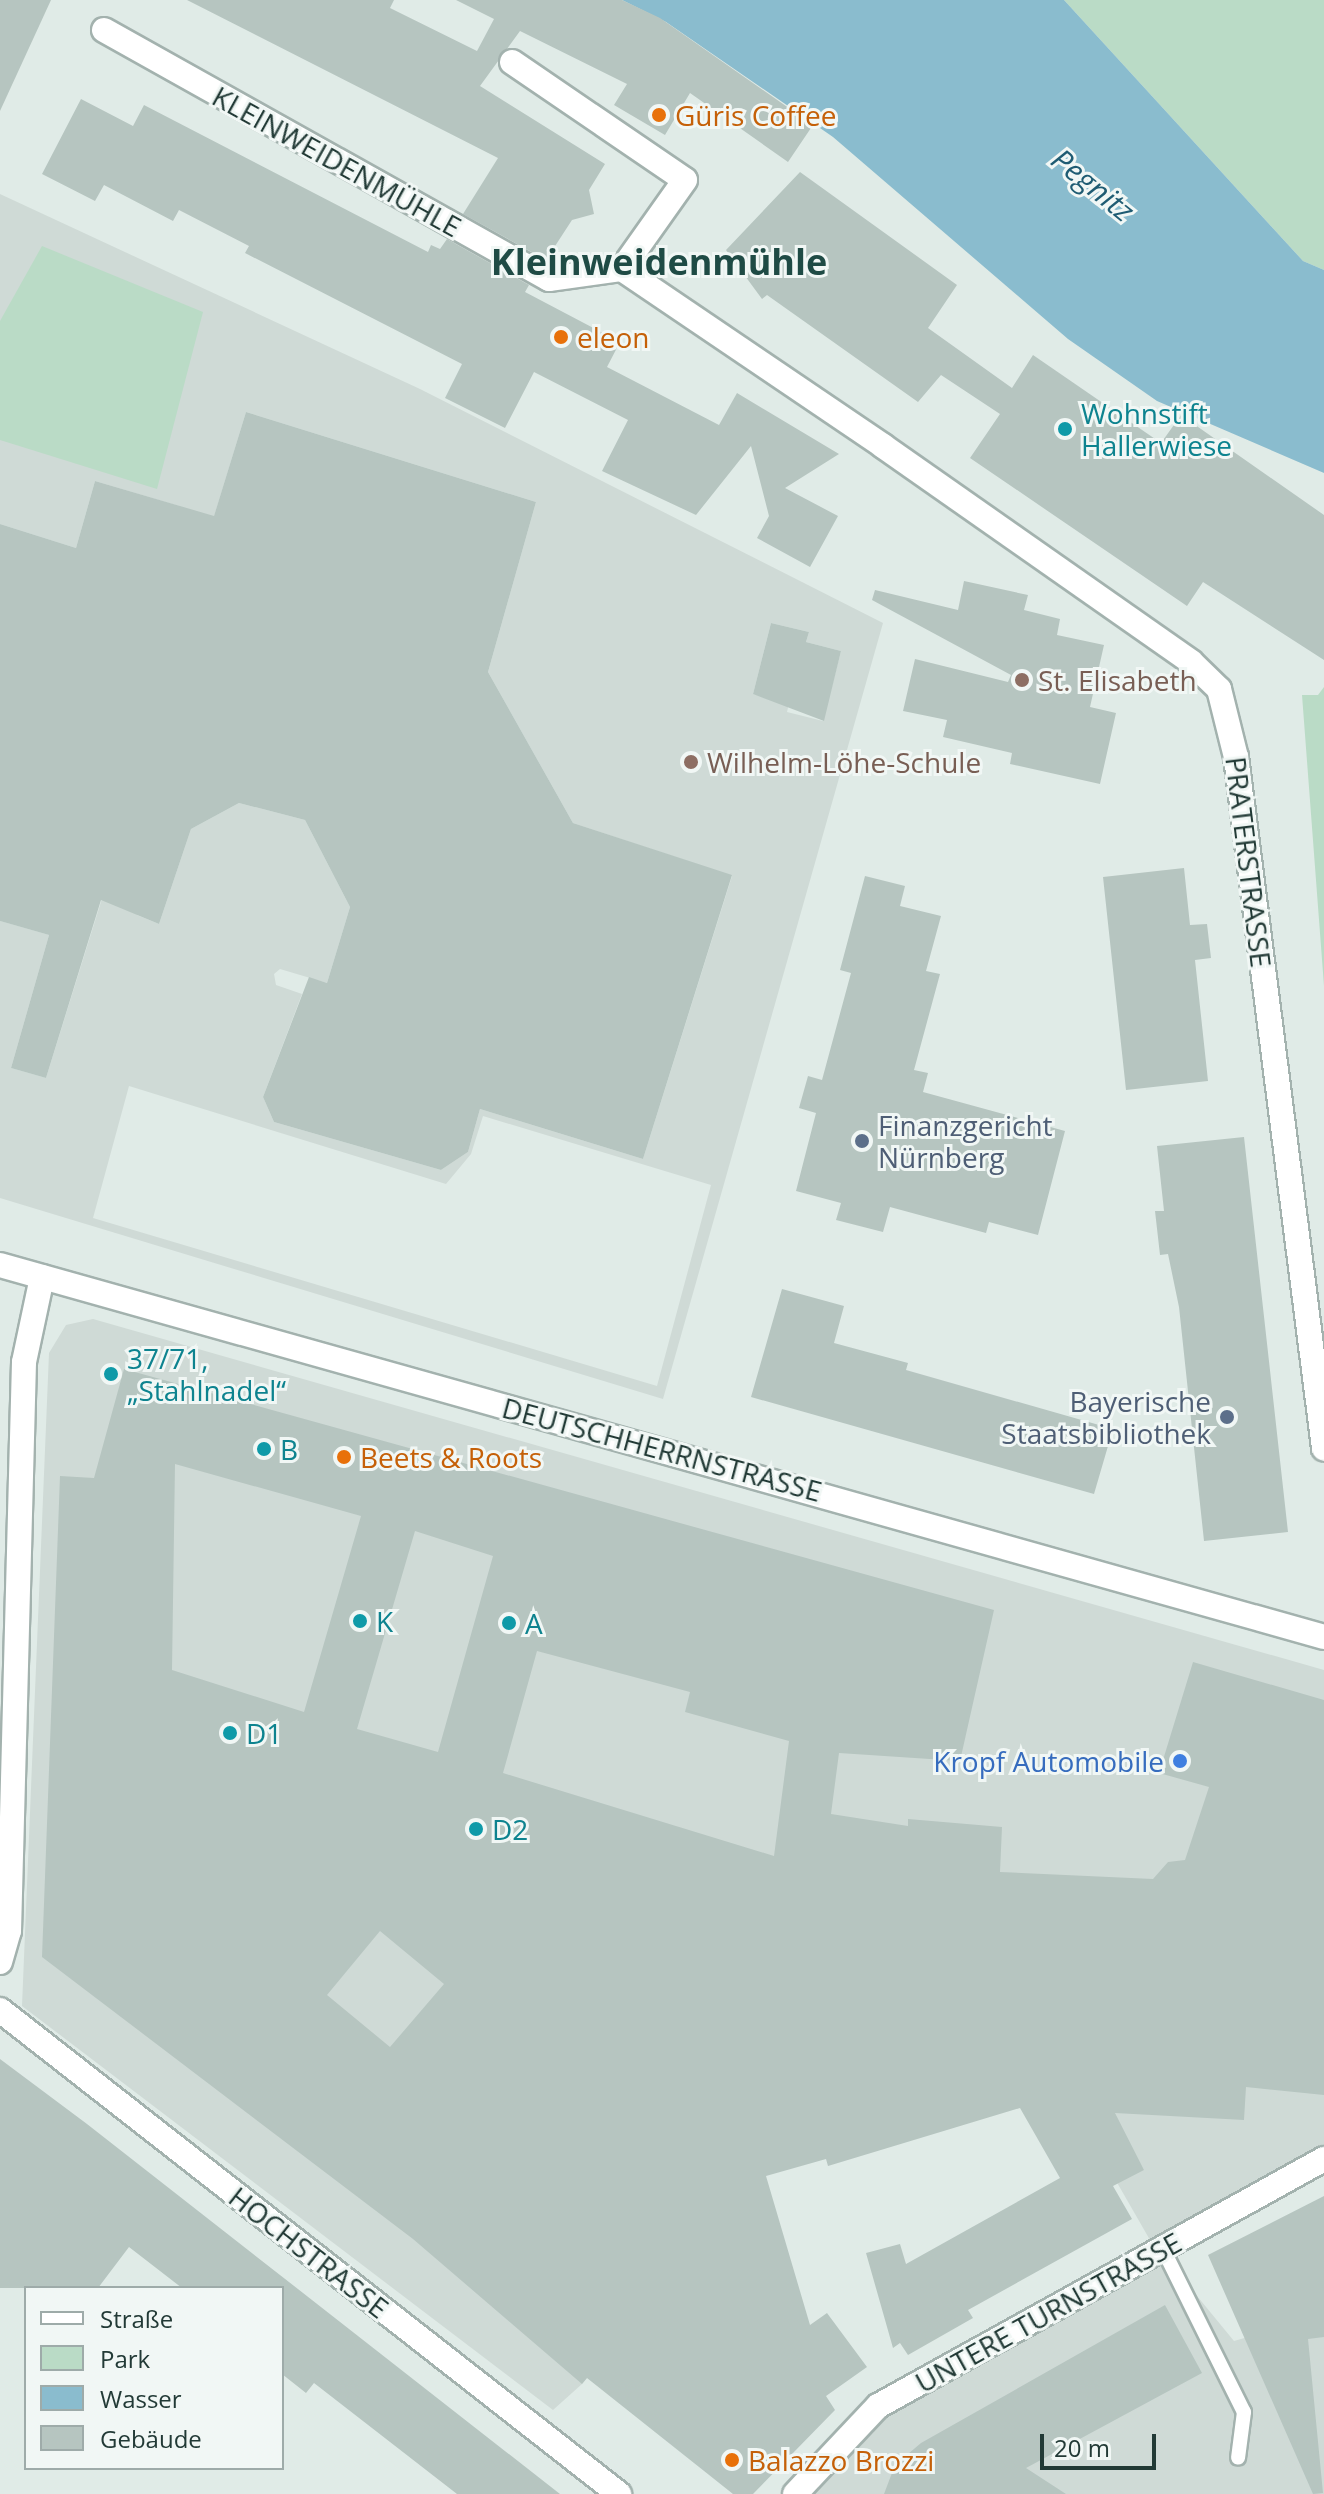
<!DOCTYPE html>
<meta charset="utf-8">
<style>
body{margin:0}
#map{position:relative;width:1324px;height:2494px;overflow:hidden;background:#e0ebe7;font-family:"Open Sans",sans-serif}
div>[style]{position:absolute}
.built>*{inset:0;background:#cfdad6}
.green>*{inset:0;background:#badbc6}
.water>*{inset:0;background:#8abcce}
.building>*{inset:0;background:#b6c5c0}
.roads{filter:drop-shadow(2px 0 #a3b2ae) drop-shadow(-2px 0 #a3b2ae) drop-shadow(0 2px #a3b2ae) drop-shadow(0 -2px #a3b2ae)}
.lane>*{height:14px;margin:-7px;padding:0 7px;transform-origin:7px;border-radius:7px;background:#fff}
.street>*{height:24px;margin:-12px;padding:0 12px;transform-origin:12px;border-radius:12px;background:#fff}
.secondary>*{height:24px;margin:-12px;padding:0 12px;transform-origin:12px;border-radius:12px;background:#fff}
.dots>*{width:22px;height:22px;translate:-50% -50%;box-sizing:border-box;border:4px solid #f1f7f5;border-radius:50%}
span{translate:-50% -50%;white-space:nowrap;text-align:center;line-height:1.15;-webkit-text-stroke:6px #f1f7f5;paint-order:stroke}
.food-label{font-size:28px;color:#c56008}
.left{translate:0 -50%;text-align:left}
.street-label{font-size:28px;color:#223a36}
.culture-label{font-size:28px;color:#0d838f}
.education-label{font-size:28px;color:#785e54}
.service-label{font-size:28px;color:#4e5e75}
.right{translate:-100% -50%;text-align:right}
.shop-label{font-size:28px;color:#366cbe}
.water-label{font-size:30px;color:#1f5c73;font-style:italic}
.district-label{font-size:36px;color:#1f4b45;font-weight:700}
.legend{position:absolute;left:24px;top:2286px;width:260px;height:184px;box-sizing:border-box;background:#f1f7f5;border:2px solid #9eaba9;margin:0;padding:10px 14px;list-style:none;font-size:24px;color:#223a36}
.legend li{display:flex;align-items:center;gap:16px;height:40px}
.legend b{width:40px;border:2px solid #9eaba9}
.scale{position:absolute;left:1040px;top:2434px;width:116px;height:36px;box-sizing:border-box;border:4px solid #223a36;border-top:0;padding-left:10px;font-size:24px;line-height:28px;white-space:nowrap;color:#223a36;-webkit-text-stroke:6px #f1f7f5;paint-order:stroke}
</style>
<div id="map">
<div class="built">
<i style="clip-path:polygon(evenodd,0 194px,420px 389px,883px 623px,663px 1399px,0 1198px,0 921px,49px 935px,11px 1068px,46px 1078px,105px 889px,135px 898px,137px 915px,159px 924px,191px 829px,239px 803px,305px 820px,350px 907px,327px 983px,280px 969px,274px 974px,276px 985px,302px 994px,263px 1097px,274px 1122px,441px 1170px,468px 1152px,480px 1109px,643px 1159px,732px 876px,573px 823px,488px 672px,536px 502px,246px 412px,194px 582px,179px 506px,95px 481px,76px 548px,0 524px,0 194px,771px 623px,809px 632px,806px 642px,841px 651px,823px 721px,787px 712px,789px 703px,753px 694px,771px 623px,0 194px,129px 1086px,446px 1184px,471px 1154px,483px 1116px,711px 1185px,657px 1386px,93px 1218px,129px 1086px)"></i>
<i style="clip-path:polygon(93px 1319px,1324px 1670px,1324px 2144px,1151px 2240px,1234px 2341px,1324px 2315px,1324px 2494px,812px 2494px,836px 2460px,876px 2423px,1163px 2259px,1150px 2240px,1023px 2019px,736px 2190px,582px 2384px,553px 2410px,22px 2006px,49px 1353px,66px 1325px)"></i>
</div>
<div class="green">
<i style="clip-path:polygon(1064px 0,1324px 0,1324px 270px,1303px 261px)"></i>
<i style="clip-path:polygon(42px 246px,203px 312px,157px 489px,0 440px,0 321px)"></i>
<i style="clip-path:polygon(1324px 687px,1324px 986px,1302px 695px,1318px 695px)"></i>
</div>
<div class="water">
<i style="clip-path:polygon(622px 0,1064px 0,1303px 261px,1324px 270px,1324px 473px,1157px 401px,1068px 339px,833px 137px,666px 22px)"></i>
</div>
<div class="building">
<i style="clip-path:polygon(0 0,51px 0,0 111px)"></i>
<i style="clip-path:polygon(187px 0,394px 0,390px 8px,477px 51px,494px 19px,456px 0,622px 0,660px 18px,813px 125px,788px 162px,690px 93px,665px 135px,614px 105px,627px 84px,520px 31px,480px 86px,605px 164px,589px 190px,594px 214px,572px 220px,546px 260px,463px 214px,498px 158px)"></i>
<i style="clip-path:polygon(81px 99px,133px 126px,144px 105px,428px 252px,431px 245px,440px 249px,447px 239px,529px 285px,525px 292px,620px 342px,607px 367px,719px 425px,737px 393px,839px 454px,785px 488px,838px 516px,810px 567px,757px 538px,769px 516px,751px 446px,696px 515px,602px 471px,628px 420px,534px 372px,505px 428px,445px 398px,462px 364px,245px 253px,249px 246px,179px 210px,173px 221px,104px 185px,95px 201px,42px 174px)"></i>
<i style="clip-path:polygon(800px 172px,957px 285px,928px 328px,1012px 388px,1033px 355px,1161px 443px,1181px 415px,1324px 515px,1324px 660px,1203px 582px,1187px 606px,970px 458px,1000px 414px,941px 375px,918px 402px,767px 295px,762px 299px,726px 250px)"></i>
<i style="clip-path:polygon(246px 412px,536px 502px,488px 672px,573px 823px,732px 875px,643px 1159px,480px 1109px,468px 1152px,441px 1170px,274px 1122px,263px 1097px,309px 977px,327px 983px,350px 907px,305px 820px,239px 803px,191px 829px,159px 924px,101px 900px,46px 1078px,11px 1068px,49px 935px,0 921px,0 524px,76px 548px,95px 481px,214px 516px)"></i>
<i style="clip-path:polygon(964px 581px,1028px 595px,1024px 610px,1060px 619px,1057px 635px,1104px 645px,1090px 707px,1116px 713px,1100px 784px,1010px 764px,1012px 753px,943px 737px,947px 720px,903px 711px,915px 659px,1008px 682px,1011px 675px,872px 600px,875px 590px,958px 610px)"></i>
<i style="clip-path:polygon(771px 623px,809px 632px,806px 642px,841px 651px,824px 721px,753px 694px)"></i>
<i style="clip-path:polygon(1184px 868px,1190px 925px,1207px 924px,1211px 958px,1195px 960px,1208px 1081px,1126px 1090px,1103px 877px)"></i>
<i style="clip-path:polygon(865px 876px,905px 886px,900px 906px,941px 916px,926px 971px,940px 974px,914px 1070px,928px 1073px,923px 1092px,1065px 1131px,1038px 1235px,989px 1222px,986px 1233px,890px 1207px,883px 1232px,836px 1220px,841px 1203px,796px 1191px,816px 1113px,799px 1108px,808px 1076px,822px 1080px,851px 973px,840px 970px)"></i>
<i style="clip-path:polygon(1244px 1137px,1288px 1532px,1204px 1541px,1179px 1307px,1168px 1254px,1160px 1255px,1155px 1211px,1164px 1211px,1157px 1146px)"></i>
<i style="clip-path:polygon(782px 1289px,844px 1306px,834px 1343px,908px 1363px,906px 1370px,1113px 1429px,1094px 1494px,751px 1397px)"></i>
<i style="clip-path:polygon(evenodd,124px 1369px,994px 1610px,960px 1761px,839px 1753px,831px 1814px,908px 1826px,908px 1819px,1002px 1827px,1000px 1872px,1153px 1879px,1168px 1862px,1185px 1860px,1209px 1787px,1159px 1773px,1193px 1662px,1324px 1700px,1324px 2095px,1246px 2087px,1244px 2120px,1115px 2113px,1144px 2170px,1113px 2186px,1132px 2219px,968px 2310px,973px 2318px,908px 2355px,900px 2343px,893px 2348px,866px 2253px,900px 2244px,906px 2264px,1060px 2178px,1020px 2108px,828px 2166px,826px 2159px,766px 2176px,810px 2325px,827px 2313px,867px 2367px,826px 2396px,835px 2410px,753px 2494px,733px 2494px,587px 2378px,582px 2384px,413px 2239px,42px 1957px,60px 1476px,94px 1478px,124px 1369px,175px 1464px,361px 1516px,304px 1712px,172px 1670px,175px 1464px,124px 1369px,415px 1531px,493px 1556px,438px 1752px,357px 1729px,415px 1531px,124px 1369px,537px 1651px,690px 1692px,685px 1712px,789px 1741px,774px 1856px,503px 1773px,537px 1651px,124px 1369px,380px 1931px,444px 1984px,390px 2047px,327px 1995px,380px 1931px)"></i>
<i style="clip-path:polygon(0 2059px,87px 2124px,560px 2494px,457px 2494px,314px 2383px,306px 2393px,282px 2374px,282px 2288px,182px 2288px,129px 2247px,98px 2288px,0 2288px)"></i>
<i style="clip-path:polygon(1324px 2196px,1324px 2337px,1308px 2339px,1323px 2493px,1313px 2494px,1208px 2255px)"></i>
<i style="clip-path:polygon(1165px 2305px,1202px 2373px,1026px 2468px,1066px 2494px,884px 2494px,895px 2465px,921px 2443px)"></i>
</div>
<div class="roads">
<div class="lane">
<i style="left:1163px;top:2249px;width:182px;rotate:63.6deg"></i>
<i style="left:1244px;top:2412px;width:46px;rotate:97.4deg"></i>
</div>
<div class="street">
<i style="left:104px;top:30px;width:510px;rotate:29.23deg"></i>
<i style="left:549px;top:279px;width:74px;rotate:-7.8deg"></i>
<i style="left:512px;top:62px;width:209px;rotate:34.3deg"></i>
<i style="left:685px;top:180px;width:109px;rotate:125.3deg"></i>
<i style="left:622px;top:269px;width:315px;rotate:34.1deg"></i>
<i style="left:883px;top:446px;width:376px;rotate:35deg"></i>
<i style="left:1191px;top:662px;width:39px;rotate:44deg"></i>
<i style="left:1219px;top:689px;width:70px;rotate:76deg"></i>
<i style="left:1236px;top:757px;width:697px;rotate:82.74deg"></i>
<i style="left:0;top:1962px;width:32px;rotate:-74deg"></i>
<i style="left:9px;top:1931px;width:569px;rotate:-88.49deg"></i>
<i style="left:24px;top:1362px;width:87px;rotate:-78deg"></i>
<i style="left:0;top:2010px;width:786px;rotate:38.02deg"></i>
<i style="left:795px;top:2494px;width:121px;rotate:-46.7deg"></i>
<i style="left:878px;top:2406px;width:510px;rotate:-28.98deg"></i>
</div>
<div class="secondary">
<i style="left:0;top:1265px;width:1375px;rotate:15.69deg"></i>
</div>
</div>
<div class="dots">
<i style="left:659px;top:115px;background:#e8710a"></i>
<i style="left:561px;top:337px;background:#e8710a"></i>
<i style="left:1065px;top:429px;background:#0f9aa8"></i>
<i style="left:1022px;top:680px;background:#8d6e63"></i>
<i style="left:691px;top:762px;background:#8d6e63"></i>
<i style="left:862px;top:1141px;background:#5c6f8a"></i>
<i style="left:111px;top:1374px;background:#0f9aa8"></i>
<i style="left:1227px;top:1417px;background:#5c6f8a"></i>
<i style="left:264px;top:1449px;background:#0f9aa8"></i>
<i style="left:344px;top:1457px;background:#e8710a"></i>
<i style="left:360px;top:1621px;background:#0f9aa8"></i>
<i style="left:509px;top:1623px;background:#0f9aa8"></i>
<i style="left:230px;top:1733px;background:#0f9aa8"></i>
<i style="left:1180px;top:1761px;background:#3f7fe0"></i>
<i style="left:476px;top:1829px;background:#0f9aa8"></i>
<i style="left:732px;top:2460px;background:#e8710a"></i>
</div>
<div class="food-label">
<span class="left" style="left:675px;top:115px">Güris Coffee</span>
<span class="left" style="left:577px;top:337px">eleon</span>
<span class="left" style="left:360px;top:1457px">Beets &amp; Roots</span>
<span class="left" style="left:748px;top:2460px">Balazzo Brozzi</span>
</div>
<div class="street-label">
<span style="left:337px;top:161px;rotate:29deg">KLEINWEIDENMÜHLE</span>
<span style="left:1249px;top:862px;rotate:83deg">PRATERSTRASSE</span>
<span style="left:662px;top:1449px;rotate:15deg">DEUTSCHHERRNSTRASSE</span>
<span style="left:309px;top:2252px;rotate:38deg">HOCHSTRASSE</span>
<span style="left:1048px;top:2312px;rotate:-29deg">UNTERE TURNSTRASSE</span>
</div>
<div class="culture-label">
<span class="left" style="left:1081px;top:429px">Wohnstift<br>Hallerwiese</span>
<span class="left" style="left:127px;top:1374px">37/71,<br>„Stahlnadel“</span>
<span class="left" style="left:280px;top:1449px">B</span>
<span class="left" style="left:376px;top:1621px">K</span>
<span class="left" style="left:525px;top:1623px">A</span>
<span class="left" style="left:246px;top:1733px">D1</span>
<span class="left" style="left:492px;top:1829px">D2</span>
</div>
<div class="education-label">
<span class="left" style="left:1038px;top:680px">St. Elisabeth</span>
<span class="left" style="left:707px;top:762px">Wilhelm-Löhe-Schule</span>
</div>
<div class="service-label">
<span class="left" style="left:878px;top:1141px">Finanzgericht<br>Nürnberg</span>
<span class="right" style="left:1211px;top:1417px">Bayerische<br>Staatsbibliothek</span>
</div>
<div class="shop-label">
<span class="right" style="left:1164px;top:1761px">Kropf Automobile</span>
</div>
<div class="water-label">
<span style="left:1093px;top:185px;rotate:39deg">Pegnitz</span>
</div>
<div class="district-label">
<span style="left:659px;top:262px">Kleinweidenmühle</span>
</div>
<ul class="legend">
<li><b style="height:10px;background:#fff"></b>Straße</li>
<li><b style="height:22px;background:#badbc6"></b>Park</li>
<li><b style="height:22px;background:#8abcce"></b>Wasser</li>
<li><b style="height:22px;background:#b6c5c0"></b>Gebäude</li>
</ul>
<div class="scale">20 m</div>
</div>
